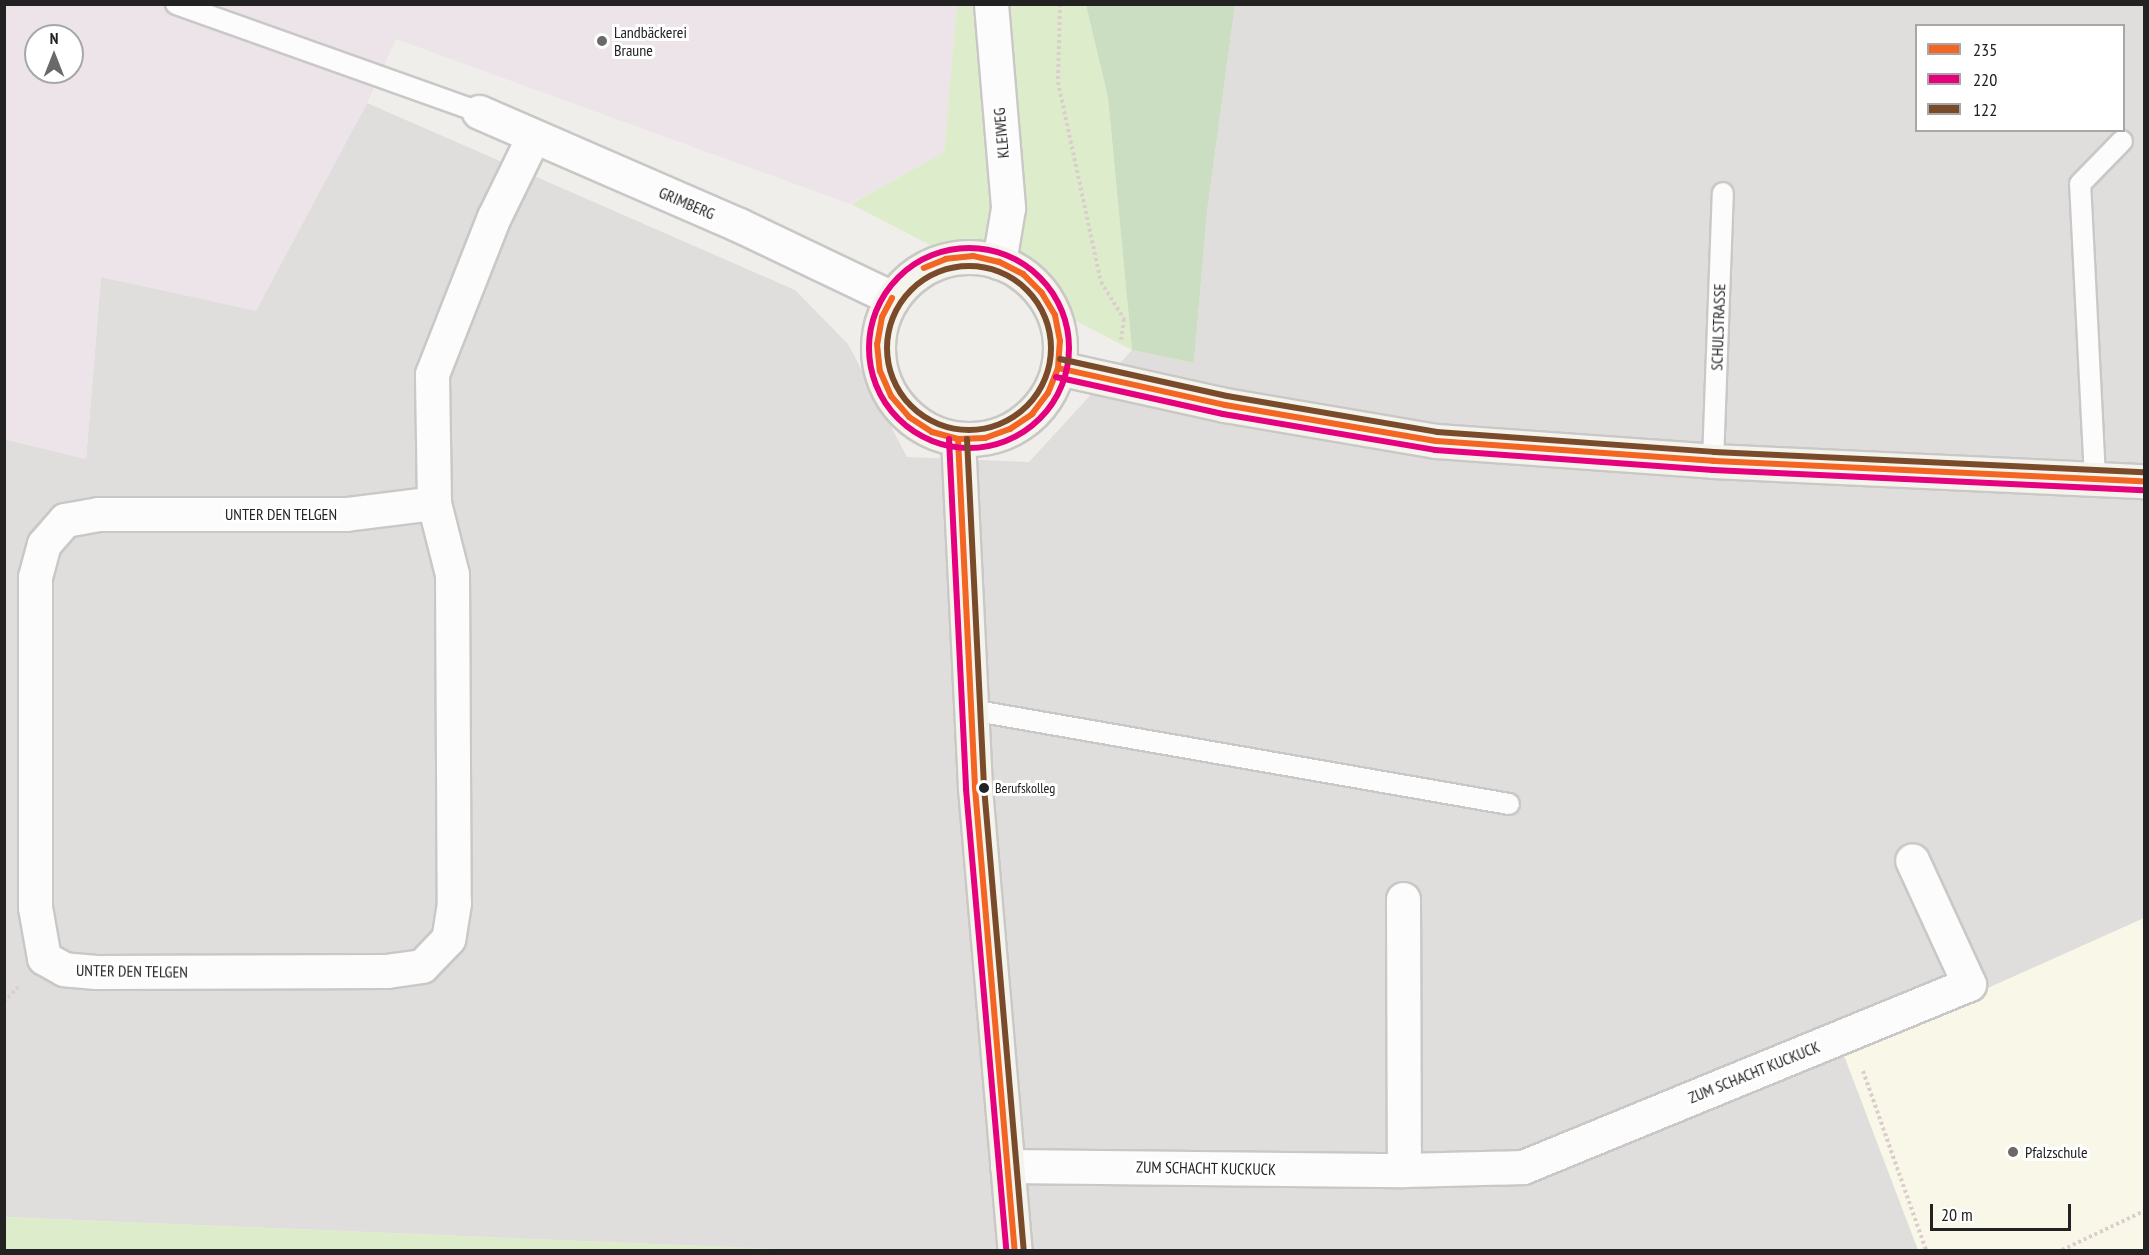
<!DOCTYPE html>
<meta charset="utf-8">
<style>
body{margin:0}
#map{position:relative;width:2149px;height:1255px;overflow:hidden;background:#f0eeeb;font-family:"PT Sans Narrow",sans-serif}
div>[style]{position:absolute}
.residential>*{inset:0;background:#dfdedc}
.industrial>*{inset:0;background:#ede4e9}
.education>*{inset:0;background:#f8f7e8}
.grass>*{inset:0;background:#ddeccb}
.forest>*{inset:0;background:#cbdec1}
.path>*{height:4px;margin-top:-2px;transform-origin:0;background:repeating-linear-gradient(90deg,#dccecd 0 3px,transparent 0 6px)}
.roads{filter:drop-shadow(2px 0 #c9c8c7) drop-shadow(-2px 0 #c9c8c7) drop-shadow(0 2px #c9c8c7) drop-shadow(0 -2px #c9c8c7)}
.lane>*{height:20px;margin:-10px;padding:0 10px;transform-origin:10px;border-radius:10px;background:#fdfcfc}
.street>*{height:33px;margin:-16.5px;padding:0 16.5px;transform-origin:16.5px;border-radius:16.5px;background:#fdfcfc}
.secondary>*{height:33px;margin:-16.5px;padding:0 16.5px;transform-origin:16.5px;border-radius:16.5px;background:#f4f4ed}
.secondary>.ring{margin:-16.5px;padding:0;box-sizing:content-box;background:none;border:33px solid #f4f4ed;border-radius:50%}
.bus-1>*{height:6px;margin:-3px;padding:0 3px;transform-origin:3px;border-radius:3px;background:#f26522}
.bus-2>*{height:6px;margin:-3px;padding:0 3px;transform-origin:3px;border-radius:3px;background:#e5007d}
.bus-2>.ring{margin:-3px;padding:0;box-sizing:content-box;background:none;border:6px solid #e5007d;border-radius:50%}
.bus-3>*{height:6px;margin:-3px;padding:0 3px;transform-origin:3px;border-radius:3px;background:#7a4b2a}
.bus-3>.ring{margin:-3px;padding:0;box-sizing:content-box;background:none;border:6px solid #7a4b2a;border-radius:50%}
.dots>*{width:16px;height:16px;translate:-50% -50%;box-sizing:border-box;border:3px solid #fff;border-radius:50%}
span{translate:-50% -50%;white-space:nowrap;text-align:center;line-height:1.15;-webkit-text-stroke:6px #fff;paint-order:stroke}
.bus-label{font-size:14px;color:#222}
.left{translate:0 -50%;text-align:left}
.poi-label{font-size:16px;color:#222}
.street-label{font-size:16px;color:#222}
.frame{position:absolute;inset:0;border:6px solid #222;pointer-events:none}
.legend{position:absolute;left:1915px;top:24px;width:210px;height:108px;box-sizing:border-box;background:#fff;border:2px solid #a7a7a7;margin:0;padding:8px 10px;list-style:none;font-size:18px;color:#222}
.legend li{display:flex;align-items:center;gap:12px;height:30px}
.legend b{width:30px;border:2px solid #a7a7a7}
.north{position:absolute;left:24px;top:24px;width:60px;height:60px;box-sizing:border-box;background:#fff;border:2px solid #a7a7a7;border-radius:50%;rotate:0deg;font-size:16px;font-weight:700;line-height:24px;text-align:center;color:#222}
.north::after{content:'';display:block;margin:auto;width:21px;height:27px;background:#6a6968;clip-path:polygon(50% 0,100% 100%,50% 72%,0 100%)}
.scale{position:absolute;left:1930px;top:1204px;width:141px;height:27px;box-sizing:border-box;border:3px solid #222;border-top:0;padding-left:8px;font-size:18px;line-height:21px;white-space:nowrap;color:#222;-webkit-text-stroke:4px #fff;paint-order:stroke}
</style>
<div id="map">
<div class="residential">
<i style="clip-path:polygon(evenodd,1235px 5px,2144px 5px,2144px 1250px,798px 1250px,5px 1217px,4px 439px,86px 459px,101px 277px,256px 310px,367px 103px,795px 290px,848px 344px,907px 457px,1029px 462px,1132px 350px,1194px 363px,1207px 212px,1235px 5px,1916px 26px,2124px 26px,2124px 130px,1916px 130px,1916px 26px)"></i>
</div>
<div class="industrial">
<i style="clip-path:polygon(evenodd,4px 5px,957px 5px,944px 152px,850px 204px,396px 39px,367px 103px,256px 311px,101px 277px,86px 459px,5px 439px,4px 5px,36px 36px,72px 36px,72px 72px,36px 72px,36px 36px)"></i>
</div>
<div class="education">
<i style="clip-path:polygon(2144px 918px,2144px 1250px,1918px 1250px,1843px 1053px)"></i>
</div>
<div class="grass">
<i style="clip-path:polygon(957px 5px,1086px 5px,1108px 97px,1132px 350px,851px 204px,944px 152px)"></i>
<i style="clip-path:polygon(5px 1217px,798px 1250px,5px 1250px)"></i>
</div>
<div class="forest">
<i style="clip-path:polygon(1086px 5px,1235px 5px,1207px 212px,1194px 363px,1132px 350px,1108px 97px)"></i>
</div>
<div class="path">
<i style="left:1060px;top:4px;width:78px;rotate:91.5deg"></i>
<i style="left:1058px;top:82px;width:205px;rotate:77.9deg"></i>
<i style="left:1101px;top:282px;width:44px;rotate:58.1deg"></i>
<i style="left:1124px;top:319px;width:21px;rotate:98deg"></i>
<i style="left:4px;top:1002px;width:21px;rotate:-47deg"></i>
<i style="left:1863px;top:1071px;width:190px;rotate:70.6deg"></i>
<i style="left:2062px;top:1250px;width:91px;rotate:-25.4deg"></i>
</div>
<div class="roads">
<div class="lane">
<i style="left:176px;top:4px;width:322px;rotate:19.6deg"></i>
<i style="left:1713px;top:461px;width:268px;rotate:-87.9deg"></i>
<i style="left:2095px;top:478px;width:294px;rotate:-92.9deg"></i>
<i style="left:2080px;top:184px;width:60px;rotate:-45.7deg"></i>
<i style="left:971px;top:710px;width:546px;rotate:9.91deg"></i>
</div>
<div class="street">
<i style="left:991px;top:4px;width:205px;rotate:85.2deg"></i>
<i style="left:1008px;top:208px;width:55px;rotate:99.5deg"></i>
<i style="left:479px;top:112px;width:283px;rotate:23.5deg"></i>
<i style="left:739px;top:225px;width:170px;rotate:25.5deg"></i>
<i style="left:434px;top:503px;width:73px;rotate:75.8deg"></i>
<i style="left:452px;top:574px;width:329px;rotate:89.7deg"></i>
<i style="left:454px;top:903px;width:36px;rotate:99deg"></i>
<i style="left:448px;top:939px;width:37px;rotate:134deg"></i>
<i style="left:422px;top:966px;width:35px;rotate:172deg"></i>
<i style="left:387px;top:971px;width:291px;rotate:179.8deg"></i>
<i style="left:96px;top:972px;width:32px;rotate:-175deg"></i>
<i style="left:64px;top:969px;width:23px;rotate:-151deg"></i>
<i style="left:44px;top:958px;width:52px;rotate:-100deg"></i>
<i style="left:35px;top:907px;width:330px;rotate:-90deg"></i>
<i style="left:35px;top:577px;width:34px;rotate:-75deg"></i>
<i style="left:44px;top:544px;width:32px;rotate:-49deg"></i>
<i style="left:65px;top:520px;width:34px;rotate:-10deg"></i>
<i style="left:98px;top:514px;width:248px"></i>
<i style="left:346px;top:514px;width:89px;rotate:-7.1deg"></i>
<i style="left:434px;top:503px;width:129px;rotate:-90.9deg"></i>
<i style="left:432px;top:374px;width:169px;rotate:-68.5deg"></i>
<i style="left:494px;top:217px;width:89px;rotate:-64deg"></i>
<i style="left:1403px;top:899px;width:271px;rotate:89.8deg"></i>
<i style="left:1007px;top:1166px;width:397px;rotate:0.6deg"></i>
<i style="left:1404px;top:1170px;width:119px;rotate:-1.4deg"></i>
<i style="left:1523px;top:1167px;width:482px;rotate:-22.3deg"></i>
<i style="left:1969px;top:984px;width:136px;rotate:-114.7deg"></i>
</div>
<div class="secondary">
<i class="ring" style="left:878px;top:257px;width:149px;height:149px"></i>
<i style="left:1058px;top:368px;width:171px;rotate:12.5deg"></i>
<i style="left:1225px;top:405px;width:214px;rotate:9.7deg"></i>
<i style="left:1436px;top:441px;width:278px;rotate:4.1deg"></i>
<i style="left:1713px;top:461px;width:431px;rotate:2.7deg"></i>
<i style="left:958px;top:439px;width:349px;rotate:87.2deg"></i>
<i style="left:975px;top:788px;width:464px;rotate:85.1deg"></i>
</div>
</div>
<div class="bus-1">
<i style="left:892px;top:298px;width:21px;rotate:118deg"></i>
<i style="left:882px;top:317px;width:27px;rotate:100deg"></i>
<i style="left:877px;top:344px;width:27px;rotate:84deg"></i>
<i style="left:880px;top:371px;width:27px;rotate:66deg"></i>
<i style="left:891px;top:396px;width:28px;rotate:49deg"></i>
<i style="left:909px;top:417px;width:27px;rotate:33deg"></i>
<i style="left:932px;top:432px;width:27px;rotate:15deg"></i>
<i style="left:958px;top:439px;width:27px;rotate:-2deg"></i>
<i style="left:985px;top:438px;width:27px;rotate:-20deg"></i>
<i style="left:1010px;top:429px;width:27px;rotate:-34deg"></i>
<i style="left:1032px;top:414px;width:26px;rotate:-53deg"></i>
<i style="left:1048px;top:393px;width:27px;rotate:-68deg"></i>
<i style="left:1058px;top:368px;width:27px;rotate:-86deg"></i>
<i style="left:1060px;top:341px;width:26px;rotate:-101deg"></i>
<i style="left:1055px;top:315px;width:26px;rotate:-121deg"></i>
<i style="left:1042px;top:293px;width:27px;rotate:-135deg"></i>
<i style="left:1023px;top:274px;width:27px;rotate:-153deg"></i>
<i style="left:999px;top:262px;width:27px;rotate:-167deg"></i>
<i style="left:973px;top:256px;width:27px;rotate:174deg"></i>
<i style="left:946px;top:259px;width:24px;rotate:158deg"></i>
<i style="left:1058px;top:368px;width:171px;rotate:12.5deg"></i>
<i style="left:1225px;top:405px;width:214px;rotate:9.7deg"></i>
<i style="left:1436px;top:441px;width:278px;rotate:4.1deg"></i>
<i style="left:1713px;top:461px;width:431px;rotate:2.7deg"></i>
<i style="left:958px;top:439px;width:349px;rotate:87.2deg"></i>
<i style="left:975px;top:788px;width:464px;rotate:85.1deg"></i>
</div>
<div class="bus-2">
<i class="ring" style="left:869px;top:248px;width:194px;height:194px"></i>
<i style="left:1056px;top:377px;width:171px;rotate:12.5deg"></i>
<i style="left:1223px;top:414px;width:215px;rotate:9.6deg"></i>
<i style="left:1435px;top:450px;width:279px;rotate:4.1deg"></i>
<i style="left:1713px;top:470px;width:431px;rotate:2.7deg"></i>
<i style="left:949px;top:439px;width:350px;rotate:87.2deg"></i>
<i style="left:966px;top:789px;width:463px;rotate:85deg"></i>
</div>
<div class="bus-3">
<i class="ring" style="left:887px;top:266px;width:158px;height:158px"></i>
<i style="left:1060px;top:359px;width:171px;rotate:12.5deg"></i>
<i style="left:1227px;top:396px;width:213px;rotate:9.7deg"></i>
<i style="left:1437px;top:432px;width:278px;rotate:4.1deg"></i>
<i style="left:1714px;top:452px;width:430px;rotate:2.7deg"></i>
<i style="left:967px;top:439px;width:348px;rotate:87.2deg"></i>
<i style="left:984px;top:787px;width:464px;rotate:85.1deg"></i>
</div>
<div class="dots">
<i style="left:602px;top:41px;background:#6a6968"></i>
<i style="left:984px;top:788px;background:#222"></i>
<i style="left:2013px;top:1152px;background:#6a6968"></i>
</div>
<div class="bus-label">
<span class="left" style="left:995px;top:788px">Berufskolleg</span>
</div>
<div class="poi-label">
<span class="left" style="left:614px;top:41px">Landbäckerei<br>Braune</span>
<span class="left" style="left:2025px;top:1152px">Pfalzschule</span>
</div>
<div class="street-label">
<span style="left:1001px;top:133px;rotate:-95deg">KLEIWEG</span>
<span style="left:687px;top:203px;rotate:23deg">GRIMBERG</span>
<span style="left:1718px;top:327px;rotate:-88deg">SCHULSTRASSE</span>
<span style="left:281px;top:514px">UNTER DEN TELGEN</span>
<span style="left:132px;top:971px;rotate:1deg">UNTER DEN TELGEN</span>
<span style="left:1754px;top:1072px;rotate:-22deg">ZUM SCHACHT KUCKUCK</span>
<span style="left:1206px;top:1168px;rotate:1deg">ZUM SCHACHT KUCKUCK</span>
</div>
<div class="frame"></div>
<ul class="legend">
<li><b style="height:8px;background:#f26522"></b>235</li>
<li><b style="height:8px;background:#e5007d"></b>220</li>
<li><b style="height:8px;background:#7a4b2a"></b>122</li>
</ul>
<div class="north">N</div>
<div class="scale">20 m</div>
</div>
